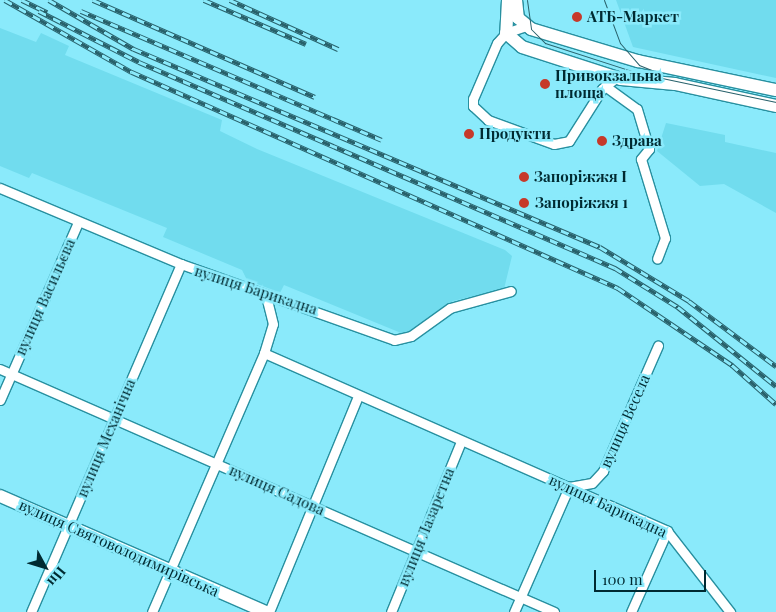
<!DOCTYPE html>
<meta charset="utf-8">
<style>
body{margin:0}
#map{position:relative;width:776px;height:612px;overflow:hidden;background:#8aeafb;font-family:"Playfair Display",serif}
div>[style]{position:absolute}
.built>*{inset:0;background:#71dcee}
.roads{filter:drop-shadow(1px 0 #2890a0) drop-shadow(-1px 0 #2890a0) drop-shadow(0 1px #2890a0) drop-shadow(0 -1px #2890a0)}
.street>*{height:9px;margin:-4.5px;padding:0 4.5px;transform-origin:4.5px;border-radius:4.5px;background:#fff}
.secondary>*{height:12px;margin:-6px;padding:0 6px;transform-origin:6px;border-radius:6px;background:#fff}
.tram>*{height:1px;margin:-0.5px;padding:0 0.5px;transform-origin:0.5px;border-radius:0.5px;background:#28616b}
.rail>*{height:4.5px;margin-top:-2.25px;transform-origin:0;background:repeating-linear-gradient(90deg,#8aeafb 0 8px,#28616b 0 16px);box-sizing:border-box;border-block:1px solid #28616b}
.dots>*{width:14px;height:14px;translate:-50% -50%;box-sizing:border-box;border:2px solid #8aeafb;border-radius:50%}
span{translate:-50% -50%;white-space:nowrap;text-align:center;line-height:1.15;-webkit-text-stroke:5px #8aeafb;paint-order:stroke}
.poi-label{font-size:15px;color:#002a31;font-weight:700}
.left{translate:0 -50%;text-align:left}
.street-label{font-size:15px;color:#002a31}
.north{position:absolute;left:20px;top:542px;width:50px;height:50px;-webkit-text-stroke:4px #8aeafb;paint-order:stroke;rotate:129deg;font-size:14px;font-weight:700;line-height:20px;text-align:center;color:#002a31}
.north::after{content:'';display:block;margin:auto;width:18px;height:22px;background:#002a31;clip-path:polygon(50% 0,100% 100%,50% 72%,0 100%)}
.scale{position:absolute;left:594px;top:570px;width:112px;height:22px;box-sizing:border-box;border:2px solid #002a31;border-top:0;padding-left:6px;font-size:15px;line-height:18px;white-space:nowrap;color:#002a31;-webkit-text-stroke:4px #8aeafb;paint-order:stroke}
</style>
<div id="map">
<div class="built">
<i style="clip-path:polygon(616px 0,776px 0,776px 78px,633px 47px)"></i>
<i style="clip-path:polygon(0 28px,36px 42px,41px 33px,69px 46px,65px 55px,222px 120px,220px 131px,257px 149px,505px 250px,512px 256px,504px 289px,453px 301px,406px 335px,284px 285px,280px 293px,247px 280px,242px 270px,163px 237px,167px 228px,32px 173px,29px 178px,0 166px)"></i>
<i style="clip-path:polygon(666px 123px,725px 135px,725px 142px,776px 153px,776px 213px,724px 184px,700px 186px,657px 151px)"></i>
</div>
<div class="roads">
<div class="street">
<i style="left:526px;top:26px;width:21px;rotate:161deg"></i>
<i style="left:506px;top:33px;width:13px;rotate:132deg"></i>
<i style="left:497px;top:43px;width:61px;rotate:113.2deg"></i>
<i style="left:473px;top:99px;width:7px;rotate:90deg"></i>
<i style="left:473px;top:106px;width:21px;rotate:43deg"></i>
<i style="left:488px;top:120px;width:70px;rotate:20deg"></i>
<i style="left:554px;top:144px;width:15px;rotate:-11deg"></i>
<i style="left:569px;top:141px;width:62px;rotate:-57.6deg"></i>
<i style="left:602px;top:89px;width:19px;rotate:-39deg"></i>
<i style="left:605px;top:86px;width:39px;rotate:36deg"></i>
<i style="left:637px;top:109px;width:42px;rotate:73.3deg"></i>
<i style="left:649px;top:149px;width:13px;rotate:129deg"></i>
<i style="left:641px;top:159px;width:83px;rotate:73.1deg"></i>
<i style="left:665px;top:238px;width:22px;rotate:111deg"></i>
<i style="left:0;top:188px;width:196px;rotate:22.8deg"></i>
<i style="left:181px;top:264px;width:226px;rotate:19.6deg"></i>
<i style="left:394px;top:340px;width:17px;rotate:-13deg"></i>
<i style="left:411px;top:336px;width:48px;rotate:-35.7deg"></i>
<i style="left:450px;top:308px;width:63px;rotate:-15.6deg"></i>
<i style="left:264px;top:353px;width:441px;rotate:23.8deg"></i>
<i style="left:667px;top:531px;width:103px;rotate:52.1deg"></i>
<i style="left:0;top:369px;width:605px;rotate:23.68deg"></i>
<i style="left:0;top:400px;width:194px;rotate:-66.3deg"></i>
<i style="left:31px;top:612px;width:379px;rotate:-66.7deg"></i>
<i style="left:152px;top:612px;width:282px;rotate:-66.6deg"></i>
<i style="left:264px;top:353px;width:30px;rotate:-73deg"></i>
<i style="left:273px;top:324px;width:29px;rotate:-104deg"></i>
<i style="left:269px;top:612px;width:234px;rotate:-67.6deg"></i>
<i style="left:391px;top:612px;width:185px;rotate:-67.7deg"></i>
<i style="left:514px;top:612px;width:137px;rotate:-66.3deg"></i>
<i style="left:569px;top:487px;width:23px;rotate:-10deg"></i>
<i style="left:592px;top:483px;width:16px;rotate:-47deg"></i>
<i style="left:603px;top:471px;width:137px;rotate:-66.3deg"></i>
<i style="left:631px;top:612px;width:89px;rotate:-66deg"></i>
</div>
<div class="secondary">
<i style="left:508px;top:0;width:33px;rotate:93deg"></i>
<i style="left:506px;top:33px;width:21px;rotate:41deg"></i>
<i style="left:522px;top:47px;width:104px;rotate:17.9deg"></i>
<i style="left:621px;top:79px;width:54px;rotate:5.3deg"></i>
<i style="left:675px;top:84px;width:103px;rotate:12.3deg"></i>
<i style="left:516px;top:0;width:18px;rotate:84deg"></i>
<i style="left:518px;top:18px;width:17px;rotate:40deg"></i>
<i style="left:531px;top:29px;width:112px;rotate:16.7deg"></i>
<i style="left:638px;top:61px;width:141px;rotate:11.9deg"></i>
<i style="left:0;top:496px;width:289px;rotate:23.6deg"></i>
</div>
</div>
<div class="tram">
<i style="left:527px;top:0;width:29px;rotate:82deg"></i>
<i style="left:531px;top:29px;width:20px;rotate:45deg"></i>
<i style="left:545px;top:43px;width:98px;rotate:17.9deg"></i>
<i style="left:638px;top:73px;width:141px;rotate:11.9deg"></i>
<i style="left:604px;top:0;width:46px;rotate:69.6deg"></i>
<i style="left:620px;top:43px;width:29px;rotate:49deg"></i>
<i style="left:639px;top:65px;width:18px;rotate:22deg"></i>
</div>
<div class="rail">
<i style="left:5px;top:0;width:146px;rotate:29.6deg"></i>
<i style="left:132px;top:72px;width:532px;rotate:23.96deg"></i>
<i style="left:618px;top:288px;width:138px;rotate:34deg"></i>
<i style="left:732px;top:365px;width:59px;rotate:41.6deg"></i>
<i style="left:22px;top:0;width:28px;rotate:26deg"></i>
<i style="left:49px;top:0;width:98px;rotate:30deg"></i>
<i style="left:134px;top:49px;width:506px;rotate:23.02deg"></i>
<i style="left:600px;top:247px;width:104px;rotate:31.2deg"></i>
<i style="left:689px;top:301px;width:109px;rotate:36.8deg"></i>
<i style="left:93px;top:0;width:242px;rotate:23.6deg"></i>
<i style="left:204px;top:0;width:111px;rotate:23.3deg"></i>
<i style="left:230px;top:0;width:119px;rotate:24.4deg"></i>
<i style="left:39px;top:11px;width:112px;rotate:27deg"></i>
<i style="left:139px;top:62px;width:519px;rotate:23.4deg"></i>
<i style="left:615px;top:268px;width:74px;rotate:31.8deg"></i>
<i style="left:678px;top:307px;width:126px;rotate:38.9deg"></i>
<i style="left:81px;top:11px;width:327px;rotate:23.2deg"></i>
</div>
<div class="dots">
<i style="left:577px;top:17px;background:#c6392a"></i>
<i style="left:545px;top:84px;background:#c6392a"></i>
<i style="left:469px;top:134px;background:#c6392a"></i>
<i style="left:602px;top:141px;background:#c6392a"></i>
<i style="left:524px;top:177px;background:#c6392a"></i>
<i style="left:524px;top:203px;background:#c6392a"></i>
</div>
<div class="poi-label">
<span class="left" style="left:587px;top:17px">АТБ-Маркет</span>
<span class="left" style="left:555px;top:84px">Привокзальна<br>площа</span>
<span class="left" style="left:479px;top:134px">Продукти</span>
<span class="left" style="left:612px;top:141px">Здрава</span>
<span class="left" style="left:534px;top:177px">Запорiжжя I</span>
<span class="left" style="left:535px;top:203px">Запоріжжя 1</span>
</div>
<div class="street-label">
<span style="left:256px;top:290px;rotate:18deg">вулиця Барикадна</span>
<span style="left:45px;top:297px;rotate:-66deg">вулиця Васильєва</span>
<span style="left:625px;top:421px;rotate:-66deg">вулиця Весела</span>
<span style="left:106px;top:438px;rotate:-67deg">вулиця Механічна</span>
<span style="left:277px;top:490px;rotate:24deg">вулиця Садова</span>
<span style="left:608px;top:506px;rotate:25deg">вулиця Барикадна</span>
<span style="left:426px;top:527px;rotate:-68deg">вулиця Лазаретна</span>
<span style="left:119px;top:548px;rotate:24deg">вулиця Святоволодимирівська</span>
</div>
<div class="north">Пн</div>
<div class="scale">100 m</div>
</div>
